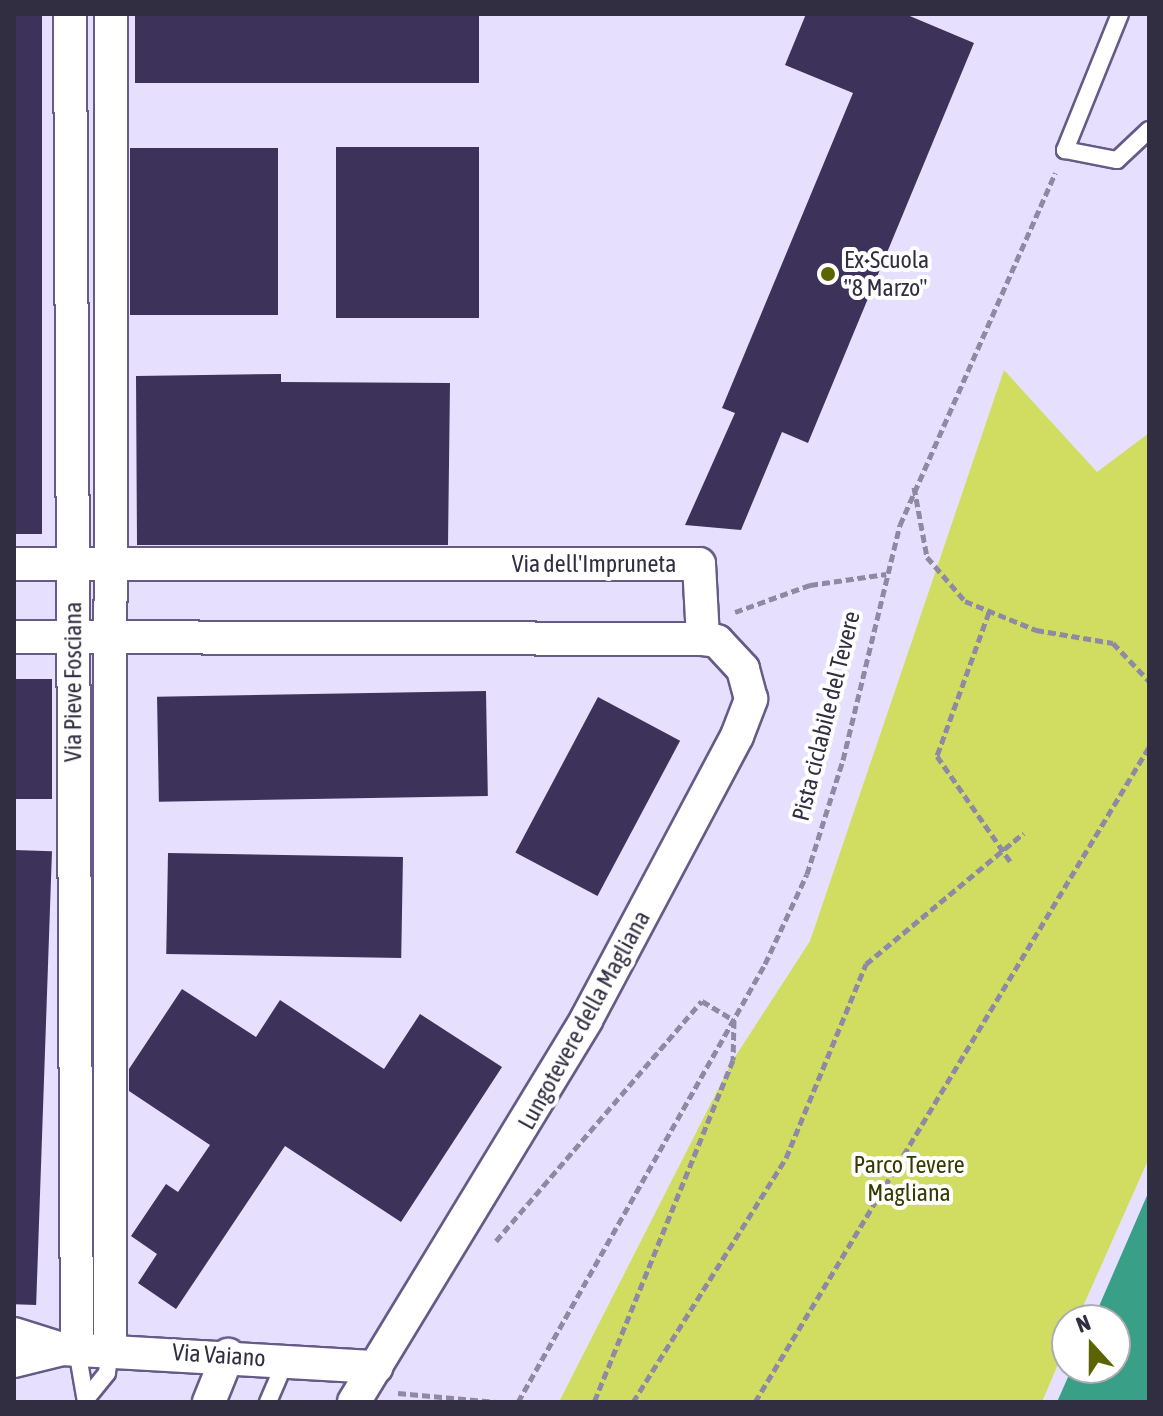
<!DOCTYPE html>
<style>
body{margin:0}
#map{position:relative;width:1163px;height:1416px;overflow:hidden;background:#e6e0fe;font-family:"Asap Condensed",sans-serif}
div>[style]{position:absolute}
.green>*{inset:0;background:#d0dd61}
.water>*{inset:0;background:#3a9f87}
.building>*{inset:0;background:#3d325a;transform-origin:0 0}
.path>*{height:5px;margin-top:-2.5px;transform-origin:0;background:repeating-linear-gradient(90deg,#8f8aa3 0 8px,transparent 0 12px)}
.roads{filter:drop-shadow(2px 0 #655b86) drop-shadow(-2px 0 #655b86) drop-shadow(0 2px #655b86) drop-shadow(0 -2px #655b86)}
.lane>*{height:16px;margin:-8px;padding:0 8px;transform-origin:8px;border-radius:8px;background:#fff}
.street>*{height:32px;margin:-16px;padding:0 16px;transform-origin:16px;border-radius:16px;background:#fff}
.dots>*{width:22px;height:22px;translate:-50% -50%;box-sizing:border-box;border:4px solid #fff;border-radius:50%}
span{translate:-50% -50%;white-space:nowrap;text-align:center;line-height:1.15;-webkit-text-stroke:8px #fff;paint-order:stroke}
.poi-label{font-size:24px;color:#322e41}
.left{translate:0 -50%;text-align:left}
.street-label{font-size:24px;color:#322e41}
.park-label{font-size:24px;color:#363b00}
.frame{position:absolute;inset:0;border:16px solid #322e41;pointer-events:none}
.north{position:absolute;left:1051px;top:1304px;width:80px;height:80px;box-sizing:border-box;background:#fff;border:2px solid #adabb3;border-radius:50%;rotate:339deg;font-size:22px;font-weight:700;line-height:32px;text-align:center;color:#322e41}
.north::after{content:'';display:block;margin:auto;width:28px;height:36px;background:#5c6401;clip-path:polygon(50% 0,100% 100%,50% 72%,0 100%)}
</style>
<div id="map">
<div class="green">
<i style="clip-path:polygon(1004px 370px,1097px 472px,1149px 433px,1149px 1158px,1077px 1320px,1067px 1320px,1067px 1343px,1042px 1402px,559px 1402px,733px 1060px,810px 941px)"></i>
</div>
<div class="water">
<i style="clip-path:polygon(1149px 1191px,1149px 1402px,1057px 1402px,1072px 1368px,1115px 1368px,1115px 1320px,1093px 1320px)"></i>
</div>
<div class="building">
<i style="left:14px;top:14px;width:28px;height:520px"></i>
<i style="left:135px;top:14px;width:344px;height:69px"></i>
<i style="clip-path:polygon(806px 14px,905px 14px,974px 43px,808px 443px,782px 432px,741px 530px,685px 525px,735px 413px,722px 408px,853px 93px,785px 65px)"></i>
<i style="left:336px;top:147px;width:143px;height:171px"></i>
<i style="left:130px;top:148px;width:148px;height:167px"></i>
<i style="clip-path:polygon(281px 374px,281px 382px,450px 383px,448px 545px,137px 545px,136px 376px)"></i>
<i style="left:14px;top:679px;width:38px;height:120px"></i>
<i style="left:486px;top:691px;width:105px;height:329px;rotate:89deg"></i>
<i style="left:598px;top:697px;width:93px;height:176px;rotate:28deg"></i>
<i style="left:14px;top:850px;width:38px;height:454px;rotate:2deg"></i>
<i style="left:168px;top:853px;width:235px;height:101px;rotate:1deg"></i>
<i style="clip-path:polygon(182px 989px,256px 1037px,280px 1000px,384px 1069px,420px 1014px,502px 1067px,401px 1222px,285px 1146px,176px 1309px,138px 1283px,157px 1254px,131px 1236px,166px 1184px,178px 1192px,210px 1145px,129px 1091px,129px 1069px)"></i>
</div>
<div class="path">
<i style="left:914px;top:487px;width:71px;rotate:79.5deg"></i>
<i style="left:927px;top:557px;width:58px;rotate:49.2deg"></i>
<i style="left:965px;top:601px;width:77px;rotate:22.2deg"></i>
<i style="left:1036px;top:630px;width:78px;rotate:9.6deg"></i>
<i style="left:1113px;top:643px;width:52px;rotate:46.5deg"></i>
<i style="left:735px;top:612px;width:80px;rotate:-19.8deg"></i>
<i style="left:810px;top:585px;width:77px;rotate:-8.2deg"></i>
<i style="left:989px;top:612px;width:153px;rotate:109.9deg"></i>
<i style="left:937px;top:756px;width:131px;rotate:55.2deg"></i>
<i style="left:496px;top:1241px;width:316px;rotate:-49.4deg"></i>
<i style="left:702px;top:1001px;width:37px;rotate:31deg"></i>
<i style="left:734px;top:1020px;width:40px;rotate:91.4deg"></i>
<i style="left:733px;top:1060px;width:369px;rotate:112.1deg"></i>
<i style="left:398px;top:1393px;width:99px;rotate:5.2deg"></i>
<i style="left:518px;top:1402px;width:503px;rotate:-60.58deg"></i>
<i style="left:765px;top:964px;width:99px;rotate:-65deg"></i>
<i style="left:807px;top:874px;width:120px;rotate:-72.5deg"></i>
<i style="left:843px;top:760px;width:242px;rotate:-76.4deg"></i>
<i style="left:900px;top:525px;width:385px;rotate:-66.2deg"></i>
<i style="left:633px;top:1402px;width:288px;rotate:-57.9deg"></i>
<i style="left:786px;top:1158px;width:210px;rotate:-67.6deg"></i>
<i style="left:866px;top:964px;width:205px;rotate:-39.7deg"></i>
<i style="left:755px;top:1402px;width:764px;rotate:-58.97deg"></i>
</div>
<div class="roads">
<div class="lane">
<i style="left:1120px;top:14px;width:147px;rotate:112deg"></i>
<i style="left:1065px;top:150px;width:53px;rotate:10.9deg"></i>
<i style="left:1117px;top:160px;width:44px;rotate:-43.2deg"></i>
<i style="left:77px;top:1350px;width:53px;rotate:80.2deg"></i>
<i style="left:86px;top:1399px;width:33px;rotate:-51deg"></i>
<i style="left:107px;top:1373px;width:24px;rotate:-83deg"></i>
<i style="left:268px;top:1402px;width:46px;rotate:-66.8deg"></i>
</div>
<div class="street">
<i style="left:70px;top:14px;width:1336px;rotate:89.7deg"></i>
<i style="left:14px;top:564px;width:685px"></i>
<i style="left:699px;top:564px;width:75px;rotate:86.9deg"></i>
<i style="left:703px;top:639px;width:689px;rotate:-179.83deg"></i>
<i style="left:14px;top:1334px;width:50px;rotate:17.4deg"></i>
<i style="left:62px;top:1349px;width:315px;rotate:3.3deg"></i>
<i style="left:110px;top:1349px;width:1335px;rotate:-89.96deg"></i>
<i style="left:14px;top:1361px;width:49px;rotate:-14deg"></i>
<i style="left:209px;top:1402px;width:51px;rotate:-68deg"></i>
<i style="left:354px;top:1402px;width:447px;rotate:-58.7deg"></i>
<i style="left:586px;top:1020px;width:322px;rotate:-62deg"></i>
<i style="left:737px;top:736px;width:40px;rotate:-69deg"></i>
<i style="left:751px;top:699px;width:31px;rotate:-105deg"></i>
<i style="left:743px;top:669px;width:38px;rotate:-133deg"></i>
<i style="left:717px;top:641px;width:14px;rotate:-172deg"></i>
</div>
</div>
<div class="dots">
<i style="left:828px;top:274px;background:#5c6401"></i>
</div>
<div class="poi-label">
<span class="left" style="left:844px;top:274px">Ex-Scuola<br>"8 Marzo"</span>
</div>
<div class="street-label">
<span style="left:594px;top:564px">Via dell'Impruneta</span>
<span style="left:73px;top:682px;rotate:-90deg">Via Pieve Fosciana</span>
<span style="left:826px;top:716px;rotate:-76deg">Pista ciclabile del Tevere</span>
<span style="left:584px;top:1020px;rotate:-61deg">Lungotevere della Magliana</span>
<span style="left:219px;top:1355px;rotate:4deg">Via Vaiano</span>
</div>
<div class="park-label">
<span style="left:909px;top:1179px">Parco Tevere<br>Magliana</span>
</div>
<div class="frame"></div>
<div class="north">N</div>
</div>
